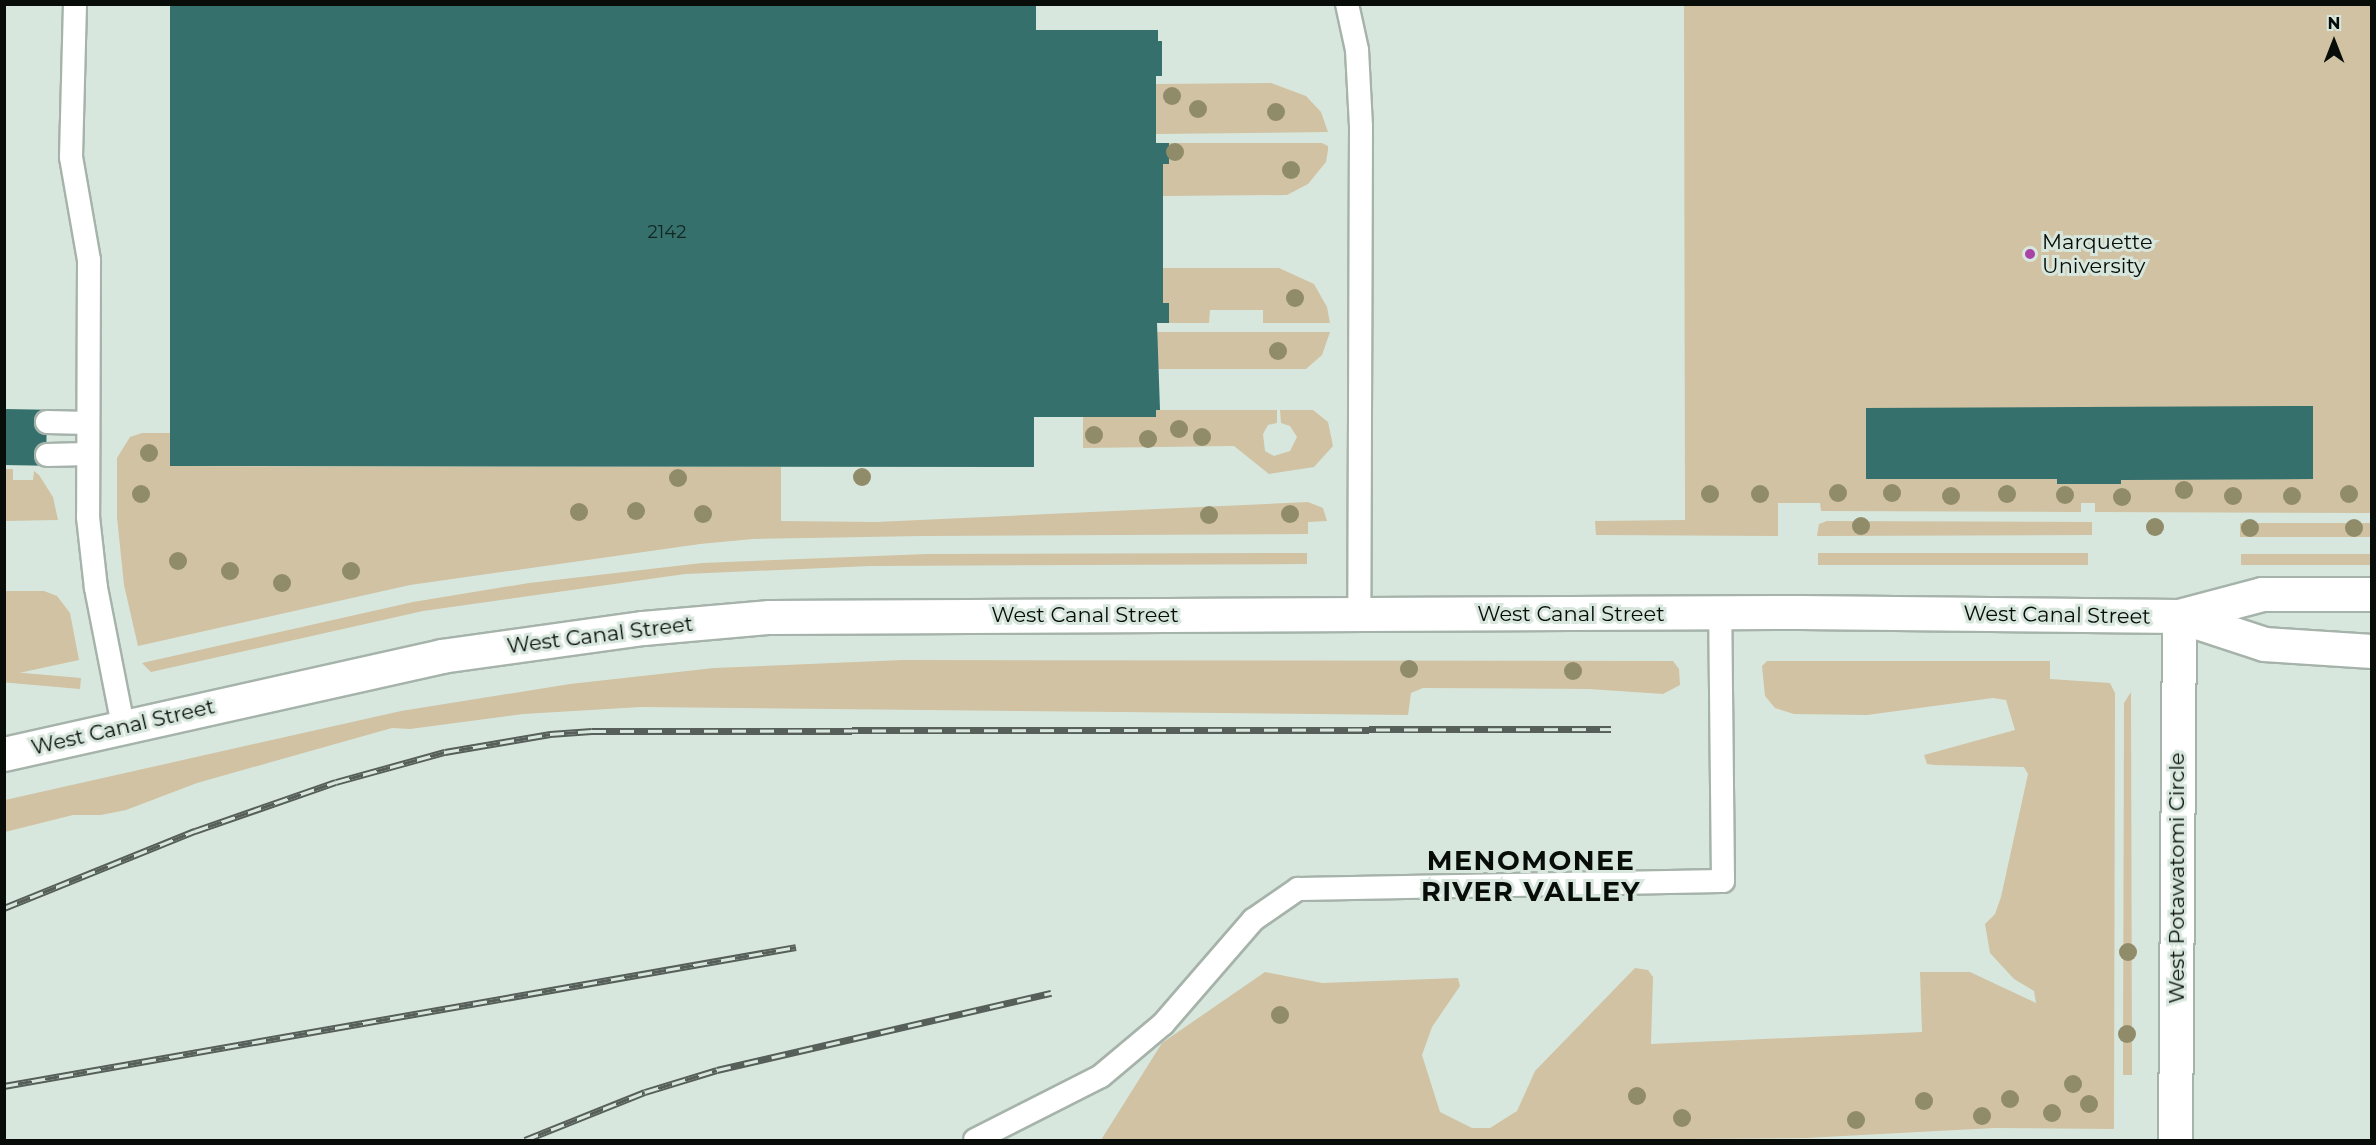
<!DOCTYPE html>
<style>
body{margin:0}
#map{position:relative;width:2376px;height:1145px;overflow:hidden;background:#d8e7dd;font-family:Montserrat,sans-serif}
div>[style]{position:absolute}
.green>*{inset:0;background:#d0c2a2;transform-origin:0 0}
.building>*{inset:0;background:#35706c;transform-origin:0 0}
.roads{filter:drop-shadow(2px 0 #a6b3aa) drop-shadow(-2px 0 #a6b3aa) drop-shadow(0 2px #a6b3aa) drop-shadow(0 -2px #a6b3aa)}
.service>*{height:22px;margin:-11px;padding:0 11px;transform-origin:11px;border-radius:11px;background:#fff}
.minor>*{height:33px;margin:-16.5px;padding:0 16.5px;transform-origin:16.5px;border-radius:16.5px;background:#fff}
.tertiary>*{height:33px;margin:-16.5px;padding:0 16.5px;transform-origin:16.5px;border-radius:16.5px;background:#fff}
.rail>*{height:7px;margin-top:-3.5px;transform-origin:0;background:repeating-linear-gradient(90deg,#d8e7dd 0 14px,#565f59 0 28px);box-sizing:border-box;border-block:2px solid #565f59}
.trees>*{width:18px;height:18px;margin:-9px;border-radius:50%;background:#908c6a}
.dots>*{width:16px;height:16px;translate:-50% -50%;box-sizing:border-box;border:3px solid #d8e7dd;border-radius:50%}
span{translate:-50% -50%;white-space:nowrap;text-align:center;line-height:1.15;-webkit-text-stroke:6px #d8e7dd;paint-order:stroke}
.number-label{font-size:18px;color:#132622}
.number-label span{-webkit-text-stroke-width:0}
.poi-label{font-size:21px;color:#080d0a}
.left{translate:0 -50%;text-align:left}
.street-label{font-size:21px;color:#080d0a}
.district-label{font-size:27px;color:#080d0a;font-weight:700;letter-spacing:1.5px}
.frame{position:absolute;inset:0;border:6px solid #080d0a;pointer-events:none}
.north{position:absolute;left:2304px;top:12px;width:60px;height:60px;-webkit-text-stroke:4px #d8e7dd;paint-order:stroke;rotate:0deg;font-size:16px;font-weight:700;line-height:24px;text-align:center;color:#080d0a}
.north::after{content:'';display:block;margin:auto;width:21px;height:27px;background:#080d0a;clip-path:polygon(50% 0,100% 100%,50% 72%,0 100%)}
</style>
<div id="map">
<div class="green">
<i style="clip-path:polygon(1684px 5px,2371px 5px,2371px 513px,2095px 512px,2095px 503px,2081px 503px,2081px 512px,1821px 511px,1820px 503px,1778px 503px,1778px 536px,1596px 535px,1595px 521px,1685px 520px)"></i>
<i style="clip-path:polygon(1271px 83px,1306px 96px,1321px 112px,1328px 132px,1156px 134px,1156px 84px)"></i>
<i style="clip-path:polygon(1169px 143px,1322px 143px,1328px 146px,1328px 150px,1326px 162px,1308px 184px,1287px 195px,1163px 196px,1163px 164px,1169px 164px)"></i>
<i style="clip-path:polygon(1163px 268px,1279px 268px,1314px 284px,1327px 307px,1330px 323px,1263px 323px,1263px 310px,1210px 310px,1209px 323px,1169px 323px,1169px 303px,1163px 303px)"></i>
<i style="clip-path:polygon(1157px 332px,1330px 332px,1322px 355px,1306px 369px,1157px 369px)"></i>
<i style="clip-path:polygon(1156px 410px,1277px 410px,1277px 423px,1268px 425px,1263px 434px,1265px 451px,1274px 456px,1290px 451px,1297px 437px,1290px 426px,1281px 423px,1280px 410px,1313px 410px,1328px 422px,1333px 446px,1314px 467px,1269px 474px,1234px 446px,1083px 448px,1083px 417px,1156px 417px)"></i>
<i style="clip-path:polygon(142px 433px,170px 433px,170px 466px,781px 467px,781px 521px,876px 522px,1308px 502px,1323px 508px,1327px 521px,1308px 522px,1308px 534px,924px 536px,753px 539px,700px 544px,410px 585px,138px 646px,124px 585px,117px 517px,117px 458px,130px 437px)"></i>
<i style="clip-path:polygon(4px 469px,13px 469px,13px 480px,33px 480px,34px 471px,39px 475px,53px 497px,58px 520px,5px 521px)"></i>
<i style="clip-path:polygon(1827px 521px,2092px 522px,2092px 535px,1817px 536px,1819px 524px)"></i>
<i style="left:2240px;top:523px;width:131px;height:14px"></i>
<i style="clip-path:polygon(1307px 553px,1307px 564px,870px 566px,685px 574px,423px 611px,151px 672px,142px 663px,413px 602px,529px 583px,702px 563px,927px 554px)"></i>
<i style="left:1818px;top:553px;width:270px;height:12px"></i>
<i style="left:2241px;top:554px;width:130px;height:11px"></i>
<i style="clip-path:polygon(4px 591px,44px 591px,57px 596px,70px 613px,79px 660px,5px 676px)"></i>
<i style="clip-path:polygon(903px 660px,1673px 661px,1679px 669px,1680px 685px,1663px 694px,1589px 689px,1423px 688px,1411px 693px,1408px 715px,641px 707px,523px 714px,410px 729px,392px 728px,197px 783px,126px 810px,101px 815px,73px 815px,5px 832px,5px 800px,401px 711px,570px 684px,714px 668px)"></i>
<i style="clip-path:polygon(1767px 661px,2050px 661px,2050px 679px,2110px 683px,2115px 693px,2114px 1129px,1994px 1128px,1806px 1138px,1570px 1140px,1101px 1140px,1162px 1043px,1265px 972px,1322px 983px,1458px 978px,1460px 986px,1432px 1027px,1422px 1055px,1440px 1112px,1472px 1128px,1490px 1128px,1517px 1111px,1535px 1071px,1635px 968px,1648px 970px,1653px 977px,1651px 1044px,1922px 1032px,1920px 972px,1970px 972px,2036px 1003px,2034px 991px,2014px 979px,1990px 953px,1985px 924px,1995px 914px,2001px 897px,2028px 774px,2024px 767px,1935px 765px,1927px 764px,1924px 755px,2015px 730px,2006px 700px,1993px 698px,1867px 715px,1794px 714px,1775px 708px,1765px 696px,1762px 666px)"></i>
<i style="left:81px;top:678px;width:11px;height:78px;rotate:95deg"></i>
<i style="clip-path:polygon(2131px 692px,2132px 1075px,2123px 1075px,2124px 703px)"></i>
</div>
<div class="building">
<i style="clip-path:polygon(170px 4px,1036px 4px,1036px 30px,1158px 30px,1158px 41px,1162px 41px,1162px 76px,1156px 76px,1156px 143px,1169px 143px,1169px 164px,1163px 164px,1163px 303px,1169px 303px,1169px 323px,1157px 323px,1160px 410px,1156px 410px,1156px 417px,1034px 417px,1034px 467px,170px 466px)"></i>
<i style="clip-path:polygon(2313px 406px,2313px 479px,2121px 480px,2121px 484px,2057px 484px,2057px 479px,1866px 479px,1866px 408px)"></i>
<i style="left:4px;top:409px;width:43px;height:56px;rotate:1deg"></i>
</div>
<div class="roads">
<div class="service">
<i style="left:75px;top:4px;width:153px;rotate:91.5deg"></i>
<i style="left:71px;top:157px;width:105px;rotate:80.1deg"></i>
<i style="left:89px;top:260px;width:257px;rotate:90.2deg"></i>
<i style="left:88px;top:517px;width:71px;rotate:83.6deg"></i>
<i style="left:96px;top:588px;width:141px;rotate:78.9deg"></i>
<i style="left:1347px;top:4px;width:47px;rotate:77.7deg"></i>
<i style="left:1357px;top:50px;width:77px;rotate:87deg"></i>
<i style="left:1361px;top:127px;width:488px;rotate:90.2deg"></i>
<i style="left:47px;top:422px;width:41px;rotate:1.4deg"></i>
<i style="left:47px;top:455px;width:41px;rotate:-1.4deg"></i>
<i style="left:975px;top:1140px;width:141px;rotate:-26.9deg"></i>
<i style="left:1101px;top:1076px;width:81px;rotate:-40deg"></i>
<i style="left:1163px;top:1024px;width:138px;rotate:-49.1deg"></i>
<i style="left:1253px;top:920px;width:55px;rotate:-34.6deg"></i>
<i style="left:1298px;top:889px;width:425px;rotate:-1.1deg"></i>
<i style="left:1723px;top:881px;width:268px;rotate:-90.6deg"></i>
</div>
<div class="minor">
<i style="left:2175px;top:1140px;width:524px;rotate:-89.56deg"></i>
</div>
<div class="tertiary">
<i style="left:2179px;top:616px;width:89px;rotate:18.2deg"></i>
<i style="left:2264px;top:644px;width:108px;rotate:3.7deg"></i>
<i style="left:4px;top:754px;width:448px;rotate:-12.6deg"></i>
<i style="left:441px;top:656px;width:204px;rotate:-7.9deg"></i>
<i style="left:643px;top:628px;width:127px;rotate:-5deg"></i>
<i style="left:770px;top:617px;width:1030px;rotate:-0.28deg"></i>
<i style="left:1800px;top:612px;width:379px;rotate:0.6deg"></i>
<i style="left:2179px;top:616px;width:86px;rotate:-14.8deg"></i>
<i style="left:2262px;top:594px;width:110px"></i>
</div>
</div>
<div class="rail">
<i style="left:4px;top:908px;width:206px;rotate:-22deg"></i>
<i style="left:195px;top:831px;width:149px;rotate:-19.2deg"></i>
<i style="left:336px;top:782px;width:113px;rotate:-15.4deg"></i>
<i style="left:445px;top:752px;width:107px;rotate:-9.7deg"></i>
<i style="left:550px;top:734px;width:42px;rotate:-4.1deg"></i>
<i style="left:592px;top:731px;width:1019px;rotate:-0.11deg"></i>
<i style="left:4px;top:1086px;width:804px;rotate:-9.95deg"></i>
<i style="left:525px;top:1140px;width:129px;rotate:-21.8deg"></i>
<i style="left:645px;top:1092px;width:75px;rotate:-17deg"></i>
<i style="left:717px;top:1070px;width:343px;rotate:-13deg"></i>
</div>
<div class="trees">
<i style="left:1172px;top:96px"></i>
<i style="left:1198px;top:109px"></i>
<i style="left:1276px;top:112px"></i>
<i style="left:1175px;top:152px"></i>
<i style="left:1291px;top:170px"></i>
<i style="left:1295px;top:298px"></i>
<i style="left:1278px;top:351px"></i>
<i style="left:1179px;top:429px"></i>
<i style="left:1094px;top:435px"></i>
<i style="left:1202px;top:437px"></i>
<i style="left:1148px;top:439px"></i>
<i style="left:149px;top:453px"></i>
<i style="left:862px;top:477px"></i>
<i style="left:678px;top:478px"></i>
<i style="left:2184px;top:490px"></i>
<i style="left:1838px;top:493px"></i>
<i style="left:1892px;top:493px"></i>
<i style="left:141px;top:494px"></i>
<i style="left:1710px;top:494px"></i>
<i style="left:1760px;top:494px"></i>
<i style="left:2007px;top:494px"></i>
<i style="left:2349px;top:494px"></i>
<i style="left:2065px;top:495px"></i>
<i style="left:1951px;top:496px"></i>
<i style="left:2233px;top:496px"></i>
<i style="left:2292px;top:496px"></i>
<i style="left:2122px;top:497px"></i>
<i style="left:636px;top:511px"></i>
<i style="left:579px;top:512px"></i>
<i style="left:703px;top:514px"></i>
<i style="left:1290px;top:514px"></i>
<i style="left:1209px;top:515px"></i>
<i style="left:1861px;top:526px"></i>
<i style="left:2155px;top:527px"></i>
<i style="left:2250px;top:528px"></i>
<i style="left:2354px;top:528px"></i>
<i style="left:178px;top:561px"></i>
<i style="left:230px;top:571px"></i>
<i style="left:351px;top:571px"></i>
<i style="left:282px;top:583px"></i>
<i style="left:1409px;top:669px"></i>
<i style="left:1573px;top:671px"></i>
<i style="left:2128px;top:952px"></i>
<i style="left:1280px;top:1015px"></i>
<i style="left:2127px;top:1034px"></i>
<i style="left:2073px;top:1084px"></i>
<i style="left:1637px;top:1096px"></i>
<i style="left:2010px;top:1099px"></i>
<i style="left:1924px;top:1101px"></i>
<i style="left:2089px;top:1104px"></i>
<i style="left:2052px;top:1113px"></i>
<i style="left:1982px;top:1116px"></i>
<i style="left:1682px;top:1118px"></i>
<i style="left:1856px;top:1120px"></i>
</div>
<div class="dots">
<i style="left:2030px;top:254px;background:#aa43a6"></i>
</div>
<div class="number-label">
<span style="left:667px;top:232px">2142</span>
</div>
<div class="poi-label">
<span class="left" style="left:2042px;top:254px">Marquette<br>University</span>
</div>
<div class="street-label">
<span style="left:1571px;top:614px">West Canal Street</span>
<span style="left:1085px;top:615px">West Canal Street</span>
<span style="left:2057px;top:615px;rotate:1deg">West Canal Street</span>
<span style="left:600px;top:635px;rotate:-7deg">West Canal Street</span>
<span style="left:123px;top:727px;rotate:-13deg">West Canal Street</span>
<span style="left:2177px;top:878px;rotate:-90deg">West Potawatomi Circle</span>
</div>
<div class="district-label">
<span style="left:1531px;top:876px">MENOMONEE<br>RIVER VALLEY</span>
</div>
<div class="frame"></div>
<div class="north">N</div>
</div>
